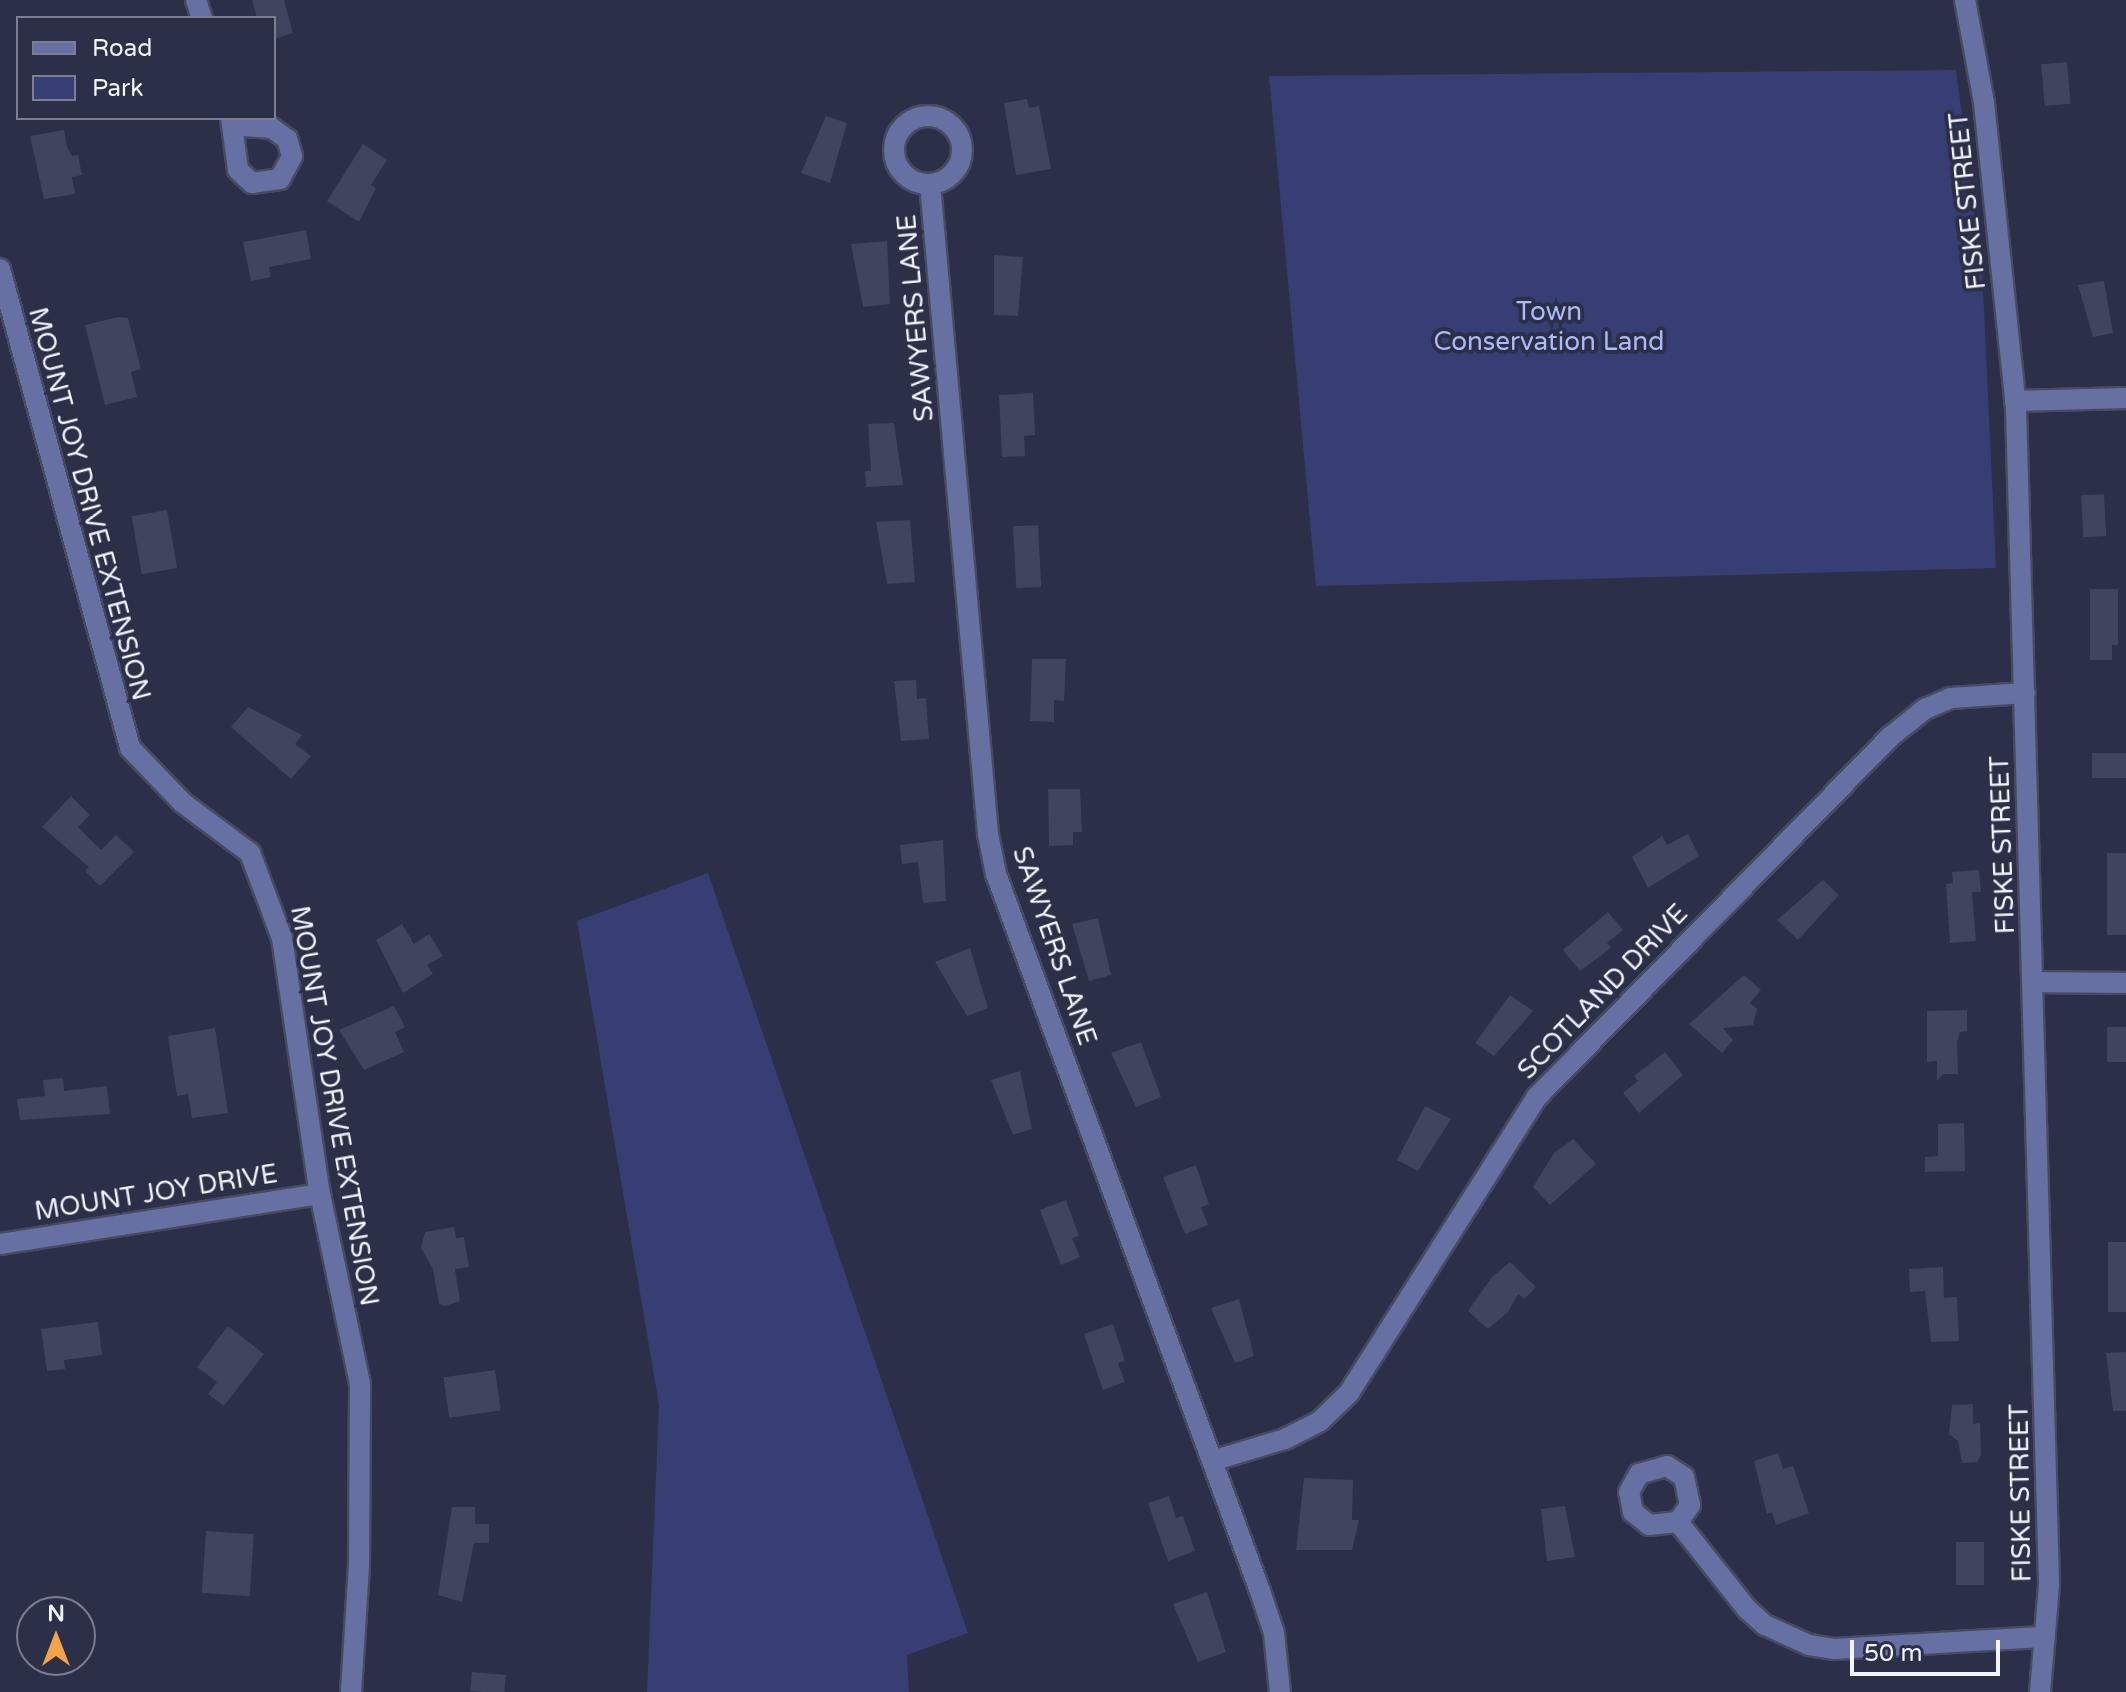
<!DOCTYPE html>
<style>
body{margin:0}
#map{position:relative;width:2126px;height:1692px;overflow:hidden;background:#2b2f48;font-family:"Varela Round",sans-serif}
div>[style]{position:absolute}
.green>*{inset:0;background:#373e73}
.building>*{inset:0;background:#3f445f;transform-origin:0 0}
.roads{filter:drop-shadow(2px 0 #474b61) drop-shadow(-2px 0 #474b61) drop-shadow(0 2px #474b61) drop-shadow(0 -2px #474b61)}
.minor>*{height:20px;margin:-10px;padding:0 10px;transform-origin:10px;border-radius:10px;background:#6770a3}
.minor>.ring{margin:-10px;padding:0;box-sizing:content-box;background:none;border:20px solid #6770a3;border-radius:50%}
span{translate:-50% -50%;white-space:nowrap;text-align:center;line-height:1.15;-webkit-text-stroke:8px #2b2f48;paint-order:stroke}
.street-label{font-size:26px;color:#f2f4fe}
.park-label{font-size:26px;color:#aebaf8}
.legend{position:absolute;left:16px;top:16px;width:260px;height:104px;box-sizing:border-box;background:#2b2f48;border:2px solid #7b7e91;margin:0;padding:10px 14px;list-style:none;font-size:24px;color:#f2f4fe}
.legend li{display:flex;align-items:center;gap:16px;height:40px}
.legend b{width:40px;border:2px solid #7b7e91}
.north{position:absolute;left:16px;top:1596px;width:80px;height:80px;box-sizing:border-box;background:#2b2f48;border:2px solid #7b7e91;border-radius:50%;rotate:0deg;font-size:22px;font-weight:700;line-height:32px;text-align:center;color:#f2f4fe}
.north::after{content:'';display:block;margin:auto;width:28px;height:36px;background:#f5a345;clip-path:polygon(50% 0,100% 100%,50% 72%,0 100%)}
.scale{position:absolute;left:1850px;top:1640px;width:150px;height:36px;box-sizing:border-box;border:4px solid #f2f4fe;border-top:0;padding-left:10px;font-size:24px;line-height:28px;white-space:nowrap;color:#f2f4fe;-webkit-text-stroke:6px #2b2f48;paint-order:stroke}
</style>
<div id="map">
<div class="green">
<i style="clip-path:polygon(1956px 70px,1982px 267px,1996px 568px,1316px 586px,1269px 76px)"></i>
<i style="clip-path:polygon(708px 873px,968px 1633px,907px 1655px,909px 1692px,647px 1692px,659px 1405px,577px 921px)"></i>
</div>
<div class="building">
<i style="clip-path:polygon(252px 0,284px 0,293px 33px,274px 39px,274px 18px,257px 18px)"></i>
<i style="left:2067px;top:62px;width:42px;height:26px;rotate:85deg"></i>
<i style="clip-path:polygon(1027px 99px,1029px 108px,1039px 106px,1051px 169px,1016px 175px,1004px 103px)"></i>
<i style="clip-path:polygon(826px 116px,847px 123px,830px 183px,801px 173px)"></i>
<i style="clip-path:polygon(64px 130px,67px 147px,72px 156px,78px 155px,82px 175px,72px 177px,75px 194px,44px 199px,30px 136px)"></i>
<i style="clip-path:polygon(363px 144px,387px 160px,371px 185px,376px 188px,359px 222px,327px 201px)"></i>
<i style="clip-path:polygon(306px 230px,311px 259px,269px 267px,271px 277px,251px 281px,243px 242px)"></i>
<i style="clip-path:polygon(887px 241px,890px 304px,863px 307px,851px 244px)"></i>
<i style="clip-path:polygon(994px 255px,1023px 257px,1018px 316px,994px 315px)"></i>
<i style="clip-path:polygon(2104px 281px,2113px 333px,2093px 337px,2078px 285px)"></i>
<i style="clip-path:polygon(118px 317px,128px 318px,141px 369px,131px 372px,137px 397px,105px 405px,85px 325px)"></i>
<i style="clip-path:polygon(1033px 393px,1035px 435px,1024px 436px,1025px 456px,1002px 457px,999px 395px)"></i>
<i style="clip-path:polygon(894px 423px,903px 485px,866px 487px,865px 471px,871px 471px,868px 424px)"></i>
<i style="left:2104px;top:494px;width:42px;height:23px;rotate:87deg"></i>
<i style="left:167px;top:510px;width:59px;height:36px;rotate:80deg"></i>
<i style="clip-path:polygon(910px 520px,915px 582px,887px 584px,876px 522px)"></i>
<i style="left:1038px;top:525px;width:62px;height:25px;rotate:87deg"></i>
<i style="clip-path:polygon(2090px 589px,2118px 589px,2118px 645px,2112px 645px,2112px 660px,2090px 660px)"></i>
<i style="clip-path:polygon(1032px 659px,1066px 659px,1064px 701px,1054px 700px,1054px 722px,1030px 721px)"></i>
<i style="clip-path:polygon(916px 680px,917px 699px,926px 698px,929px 739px,901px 741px,894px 681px)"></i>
<i style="clip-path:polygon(248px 707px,302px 735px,295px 744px,311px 756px,291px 779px,231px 727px)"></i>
<i style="left:2126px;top:753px;width:25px;height:34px;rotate:90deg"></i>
<i style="clip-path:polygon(1048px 789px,1080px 789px,1082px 832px,1073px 832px,1073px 845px,1049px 846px)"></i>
<i style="clip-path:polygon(71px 796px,90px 815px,78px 827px,101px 850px,116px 835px,134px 852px,100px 886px,85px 871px,89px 867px,42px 827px)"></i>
<i style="clip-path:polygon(1688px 834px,1699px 856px,1648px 888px,1632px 857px,1662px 836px,1667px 845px)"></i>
<i style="clip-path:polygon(943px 840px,946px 901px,923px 903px,918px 862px,902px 864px,900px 845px)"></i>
<i style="left:2107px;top:853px;width:19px;height:82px"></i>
<i style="clip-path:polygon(1979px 870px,1981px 892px,1972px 892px,1976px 941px,1950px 943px,1946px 884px,1953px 883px,1952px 872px)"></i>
<i style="clip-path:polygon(1823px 880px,1839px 895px,1798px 940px,1777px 920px)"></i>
<i style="clip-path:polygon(1608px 912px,1623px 930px,1607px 943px,1611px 948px,1580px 971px,1563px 950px)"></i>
<i style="clip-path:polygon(1098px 918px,1111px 975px,1089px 981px,1072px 924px)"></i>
<i style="clip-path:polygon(402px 924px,414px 944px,429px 934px,443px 956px,427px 965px,433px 974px,403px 993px,376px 940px)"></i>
<i style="clip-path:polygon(970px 948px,988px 1008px,967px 1016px,935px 962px)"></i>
<i style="clip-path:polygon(1744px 975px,1761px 990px,1750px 1003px,1757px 1009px,1753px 1025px,1723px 1028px,1733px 1040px,1722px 1053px,1689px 1024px)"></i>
<i style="clip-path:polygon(1510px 995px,1533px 1011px,1494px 1056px,1475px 1043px)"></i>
<i style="clip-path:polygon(394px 1006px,405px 1027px,395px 1032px,404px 1052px,364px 1070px,339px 1030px)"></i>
<i style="clip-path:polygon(1967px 1010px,1967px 1031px,1960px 1032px,1957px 1042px,1958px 1074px,1943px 1074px,1937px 1081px,1937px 1061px,1927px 1062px,1927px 1011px)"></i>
<i style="left:2107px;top:1027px;width:19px;height:35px"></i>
<i style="clip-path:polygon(215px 1028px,228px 1113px,192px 1118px,188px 1094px,177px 1096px,168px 1036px)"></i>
<i style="clip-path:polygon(1141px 1042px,1161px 1097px,1136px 1107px,1111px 1053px)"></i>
<i style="clip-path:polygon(1665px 1052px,1683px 1075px,1639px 1113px,1623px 1093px,1638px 1081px,1634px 1076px)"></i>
<i style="clip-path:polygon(1020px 1071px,1032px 1129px,1013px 1135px,991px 1080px)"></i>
<i style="clip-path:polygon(63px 1078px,64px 1091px,107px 1086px,110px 1114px,20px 1120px,17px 1099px,45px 1096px,43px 1080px)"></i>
<i style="clip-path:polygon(1425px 1106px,1451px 1119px,1418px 1171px,1397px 1160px)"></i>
<i style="clip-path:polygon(1964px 1123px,1965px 1171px,1925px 1172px,1925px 1157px,1938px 1156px,1938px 1124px)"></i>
<i style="clip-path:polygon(1573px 1139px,1596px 1164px,1550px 1205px,1533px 1187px,1554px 1153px)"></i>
<i style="clip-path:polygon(1196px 1165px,1209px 1204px,1201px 1207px,1208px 1225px,1185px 1234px,1163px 1177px)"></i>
<i style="clip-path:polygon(1066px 1200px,1079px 1236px,1072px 1238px,1080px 1257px,1061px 1265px,1040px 1210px)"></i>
<i style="clip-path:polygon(454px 1227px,456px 1238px,464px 1237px,469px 1267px,455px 1269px,460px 1301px,445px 1306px,439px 1304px,433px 1269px,421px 1248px,425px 1232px)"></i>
<i style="left:2108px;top:1242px;width:18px;height:70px"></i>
<i style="clip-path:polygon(1510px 1262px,1536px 1287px,1524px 1299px,1518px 1294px,1508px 1312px,1488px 1329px,1468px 1311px,1492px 1277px)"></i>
<i style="clip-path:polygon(1943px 1267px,1944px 1298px,1957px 1297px,1959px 1341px,1931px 1342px,1925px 1291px,1910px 1292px,1909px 1269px)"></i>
<i style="clip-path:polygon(1239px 1299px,1254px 1356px,1235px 1363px,1211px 1308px)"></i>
<i style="clip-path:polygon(98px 1322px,102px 1355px,64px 1360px,65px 1369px,47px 1371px,41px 1329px)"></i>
<i style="clip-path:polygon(1113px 1324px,1125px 1361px,1118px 1363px,1125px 1382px,1103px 1390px,1084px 1334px)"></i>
<i style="clip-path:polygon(228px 1326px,264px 1354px,224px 1406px,208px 1394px,217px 1382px,197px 1367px)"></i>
<i style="clip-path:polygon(2126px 1352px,2126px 1411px,2113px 1411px,2106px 1353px)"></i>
<i style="left:495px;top:1370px;width:41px;height:52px;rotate:82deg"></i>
<i style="clip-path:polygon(1973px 1404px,1973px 1424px,1980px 1423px,1981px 1455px,1977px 1462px,1962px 1463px,1958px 1441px,1949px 1434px,1952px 1405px)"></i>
<i style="clip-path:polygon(1778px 1453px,1783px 1469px,1793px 1466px,1809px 1513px,1776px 1525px,1772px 1512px,1767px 1514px,1754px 1461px)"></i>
<i style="clip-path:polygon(1304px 1478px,1353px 1480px,1352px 1520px,1359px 1520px,1352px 1550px,1296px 1550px)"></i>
<i style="clip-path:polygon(1169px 1496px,1176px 1518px,1183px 1516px,1195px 1551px,1168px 1561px,1148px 1503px)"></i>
<i style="clip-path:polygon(1565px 1506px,1575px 1557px,1547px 1561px,1541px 1509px)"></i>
<i style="clip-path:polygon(452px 1507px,475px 1507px,475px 1524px,489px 1524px,489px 1543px,474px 1543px,462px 1602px,438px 1595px)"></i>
<i style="left:206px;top:1531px;width:48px;height:62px;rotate:4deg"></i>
<i style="left:1956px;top:1542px;width:28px;height:43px"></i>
<i style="clip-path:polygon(1207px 1592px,1226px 1652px,1198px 1662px,1173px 1604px)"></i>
<i style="left:472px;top:1672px;width:34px;height:19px;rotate:5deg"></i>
</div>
<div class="roads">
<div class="minor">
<i style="left:196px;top:0;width:19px;rotate:72deg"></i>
<i style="left:1965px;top:0;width:105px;rotate:79.5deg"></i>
<i style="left:1984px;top:103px;width:308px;rotate:84deg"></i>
<i style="left:2016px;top:409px;width:1176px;rotate:88.39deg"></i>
<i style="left:2049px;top:1585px;width:107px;rotate:94.8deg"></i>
<i class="ring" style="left:894px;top:116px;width:48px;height:48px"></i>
<i style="left:231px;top:118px;width:52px;rotate:82.3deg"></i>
<i style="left:238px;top:170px;width:19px;rotate:43deg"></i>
<i style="left:252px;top:183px;width:28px;rotate:-8deg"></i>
<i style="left:280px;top:179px;width:26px;rotate:-62deg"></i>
<i style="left:292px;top:156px;width:18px;rotate:-106deg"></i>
<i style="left:287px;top:139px;width:19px;rotate:-144deg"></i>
<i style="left:272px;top:128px;width:39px;rotate:-176deg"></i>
<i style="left:930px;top:184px;width:653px;rotate:84.9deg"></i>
<i style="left:988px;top:834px;width:41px;rotate:78.7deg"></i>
<i style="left:996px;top:874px;width:764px;rotate:69.79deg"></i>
<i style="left:1260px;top:1591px;width:44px;rotate:71.6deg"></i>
<i style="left:1274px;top:1633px;width:59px;rotate:84.2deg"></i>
<i style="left:0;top:269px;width:496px;rotate:74.8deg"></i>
<i style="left:130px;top:748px;width:76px;rotate:46.1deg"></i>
<i style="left:183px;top:803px;width:84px;rotate:36.7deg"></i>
<i style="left:250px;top:853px;width:91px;rotate:69.4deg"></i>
<i style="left:282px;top:938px;width:259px;rotate:81.6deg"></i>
<i style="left:320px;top:1194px;width:194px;rotate:78.1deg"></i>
<i style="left:360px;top:1384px;width:181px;rotate:90.3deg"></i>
<i style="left:359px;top:1565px;width:127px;rotate:93.6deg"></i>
<i style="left:2015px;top:401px;width:111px;rotate:-1.5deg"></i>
<i style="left:2034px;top:982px;width:92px;rotate:0.6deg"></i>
<i style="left:0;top:1244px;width:324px;rotate:-8.9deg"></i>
<i style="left:1215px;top:1460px;width:73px;rotate:-16.7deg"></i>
<i style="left:1285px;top:1439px;width:39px;rotate:-27deg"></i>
<i style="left:1320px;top:1421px;width:40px;rotate:-44deg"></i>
<i style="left:1349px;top:1393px;width:349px;rotate:-57.6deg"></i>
<i style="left:1536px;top:1098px;width:506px;rotate:-45.56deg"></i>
<i style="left:1890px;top:737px;width:45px;rotate:-38.7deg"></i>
<i style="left:1925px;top:709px;width:28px;rotate:-23deg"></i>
<i style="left:1951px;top:698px;width:74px;rotate:-3.9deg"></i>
<i style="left:1678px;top:1522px;width:29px;rotate:174deg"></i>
<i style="left:1649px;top:1525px;width:21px;rotate:-141deg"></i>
<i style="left:1633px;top:1512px;width:20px;rotate:-101deg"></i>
<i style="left:1629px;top:1492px;width:21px;rotate:-61deg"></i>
<i style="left:1639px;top:1474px;width:29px;rotate:-16deg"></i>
<i style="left:1667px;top:1466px;width:20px;rotate:33deg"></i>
<i style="left:1684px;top:1477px;width:29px;rotate:78deg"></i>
<i style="left:1690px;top:1505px;width:21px;rotate:125deg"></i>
<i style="left:1678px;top:1522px;width:111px;rotate:51.6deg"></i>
<i style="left:1747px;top:1609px;width:24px;rotate:42deg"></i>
<i style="left:1765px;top:1625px;width:48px;rotate:24.4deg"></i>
<i style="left:1809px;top:1645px;width:26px;rotate:9deg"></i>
<i style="left:1835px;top:1649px;width:210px;rotate:-3.3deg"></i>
</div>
</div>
<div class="street-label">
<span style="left:1968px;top:201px;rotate:-96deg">FISKE STREET</span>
<span style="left:916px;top:318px;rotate:-95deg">SAWYERS LANE</span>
<span style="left:89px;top:504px;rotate:75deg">MOUNT JOY DRIVE EXTENSION</span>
<span style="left:2003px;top:845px;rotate:-92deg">FISKE STREET</span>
<span style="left:1054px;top:946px;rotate:71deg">SAWYERS LANE</span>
<span style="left:1603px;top:992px;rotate:-46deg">SCOTLAND DRIVE</span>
<span style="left:334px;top:1106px;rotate:80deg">MOUNT JOY DRIVE EXTENSION</span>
<span style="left:156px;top:1193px;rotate:-9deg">MOUNT JOY DRIVE</span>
<span style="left:2021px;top:1493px;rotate:-91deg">FISKE STREET</span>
</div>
<div class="park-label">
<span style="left:1549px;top:327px">Town<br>Conservation Land</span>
</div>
<ul class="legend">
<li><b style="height:10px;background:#6770a3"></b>Road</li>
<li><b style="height:22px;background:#373e73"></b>Park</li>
</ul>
<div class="north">N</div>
<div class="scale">50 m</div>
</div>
